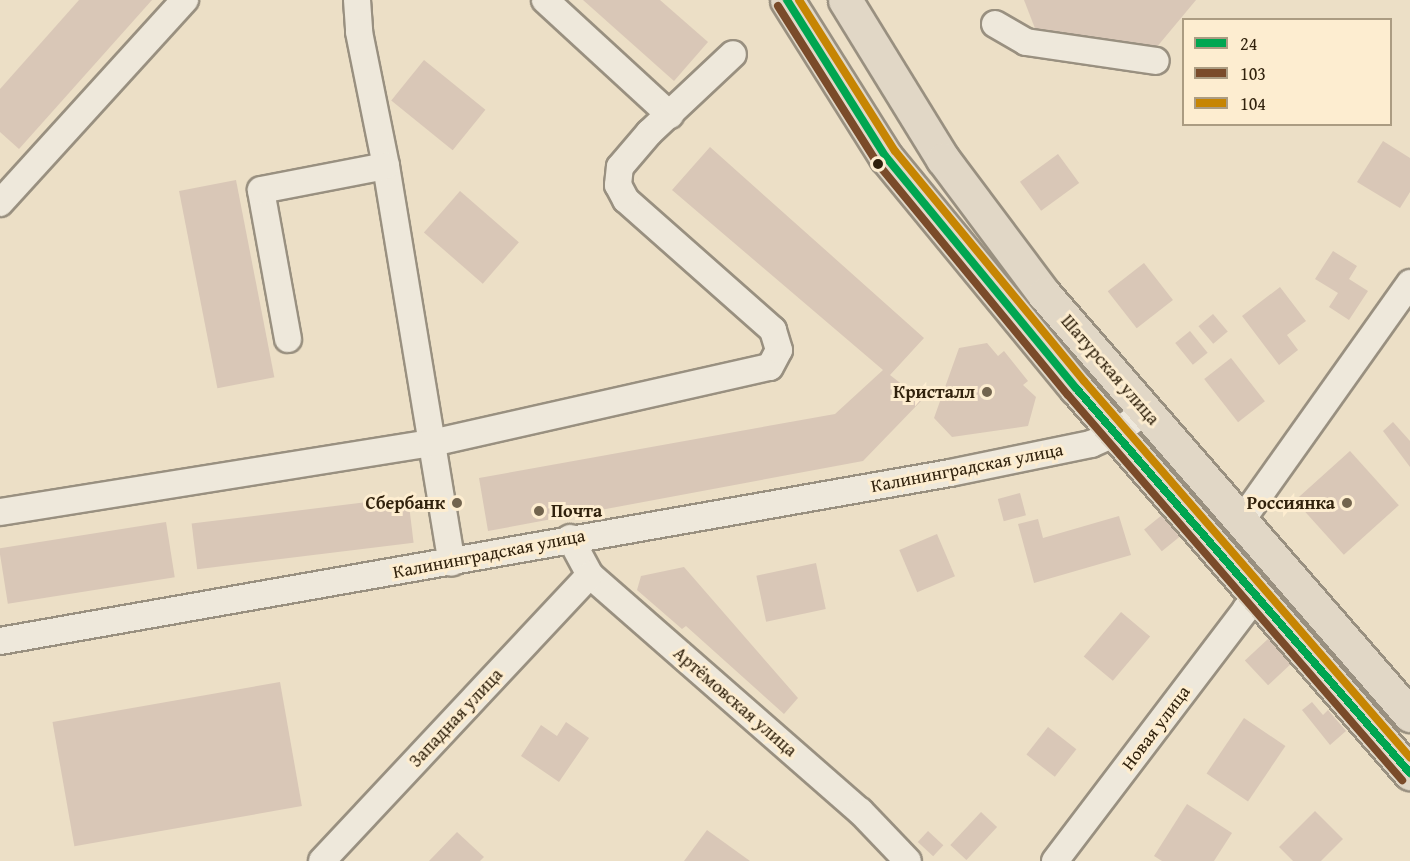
<!DOCTYPE html>
<meta charset="utf-8">
<style>
body{margin:0}
#map{position:relative;width:1410px;height:861px;overflow:hidden;background:#ecdfc6;font-family:"Gentium Book Plus",serif}
div>[style]{position:absolute}
.building>*{inset:0;background:#d9c7b7;transform-origin:0 0}
.roads{filter:drop-shadow(2px 0 #999080) drop-shadow(-2px 0 #999080) drop-shadow(0 2px #999080) drop-shadow(0 -2px #999080)}
.minor>*{height:26px;margin:-13px;padding:0 13px;transform-origin:13px;border-radius:13px;background:#eee8db}
.major>*{height:33px;margin:-16.5px;padding:0 16.5px;transform-origin:16.5px;border-radius:16.5px;background:#e1d7c6}
.bus-1>*{height:8px;margin:-4px;padding:0 4px;transform-origin:4px;border-radius:4px;background:#00a651}
.bus-2>*{height:8px;margin:-4px;padding:0 4px;transform-origin:4px;border-radius:4px;background:#7a4b2a}
.bus-3>*{height:8px;margin:-4px;padding:0 4px;transform-origin:4px;border-radius:4px;background:#c68503}
.dots>*{width:16px;height:16px;translate:-50% -50%;box-sizing:border-box;border:3px solid #fdedd0;border-radius:50%}
span{translate:-50% -50%;white-space:nowrap;text-align:center;line-height:1.15;-webkit-text-stroke:6px #fdedd0;paint-order:stroke}
.street-label{font-size:18px;color:#31220d}
.poi-label{font-size:18px;color:#31220d;font-weight:700}
.right{translate:-100% -50%;text-align:right}
.left{translate:0 -50%;text-align:left}
.legend{position:absolute;left:1182px;top:18px;width:210px;height:108px;box-sizing:border-box;background:#fdedd0;border:2px solid #ab9c82;margin:0;padding:8px 10px;list-style:none;font-size:18px;color:#31220d}
.legend li{display:flex;align-items:center;gap:12px;height:30px}
.legend b{width:30px;border:2px solid #ab9c82}
</style>
<div id="map">
<div class="building">
<i style="clip-path:polygon(79px 0,152px 0,19px 149px,0 132px,0 89px)"></i>
<i style="clip-path:polygon(583px 0,660px 0,708px 42px,674px 81px)"></i>
<i style="clip-path:polygon(1024px 0,1196px 0,1156px 48px,1036px 31px)"></i>
<i style="left:424px;top:60px;width:79px;height:52px;rotate:39deg"></i>
<i style="clip-path:polygon(1383px 141px,1410px 158px,1410px 192px,1400px 208px,1357px 182px)"></i>
<i style="clip-path:polygon(710px 147px,924px 338px,890px 375px,922px 400px,863px 461px,488px 531px,479px 478px,835px 414px,883px 370px,672px 190px)"></i>
<i style="left:1058px;top:154px;width:36px;height:47px;rotate:54deg"></i>
<i style="left:236px;top:180px;width:201px;height:58px;rotate:79deg"></i>
<i style="left:460px;top:191px;width:78px;height:55px;rotate:41deg"></i>
<i style="clip-path:polygon(1333px 251px,1357px 266px,1349px 279px,1368px 291px,1349px 320px,1329px 307px,1338px 293px,1315px 279px)"></i>
<i style="left:1144px;top:263px;width:47px;height:46px;rotate:52deg"></i>
<i style="clip-path:polygon(1280px 287px,1306px 321px,1287px 335px,1298px 350px,1279px 365px,1242px 316px)"></i>
<i style="left:1213px;top:314px;width:23px;height:19px;rotate:50deg"></i>
<i style="left:1190px;top:331px;width:28px;height:19px;rotate:51deg"></i>
<i style="clip-path:polygon(987px 343px,998px 356px,1004px 351px,1028px 381px,1023px 385px,1036px 397px,1028px 426px,952px 437px,934px 418px,959px 348px)"></i>
<i style="left:1231px;top:358px;width:55px;height:34px;rotate:52deg"></i>
<i style="clip-path:polygon(1393px 422px,1410px 441px,1410px 467px,1383px 431px)"></i>
<i style="left:1350px;top:451px;width:73px;height:74px;rotate:48deg"></i>
<i style="left:1020px;top:493px;width:23px;height:23px;rotate:75deg"></i>
<i style="left:408px;top:497px;width:46px;height:218px;rotate:83deg"></i>
<i style="left:1162px;top:515px;width:28px;height:23px;rotate:51deg"></i>
<i style="clip-path:polygon(1119px 516px,1131px 555px,1034px 583px,1018px 524px,1038px 519px,1043px 538px)"></i>
<i style="left:166px;top:522px;width:56px;height:169px;rotate:81deg"></i>
<i style="left:937px;top:534px;width:46px;height:41px;rotate:67deg"></i>
<i style="left:816px;top:563px;width:47px;height:61px;rotate:78deg"></i>
<i style="clip-path:polygon(684px 567px,798px 698px,784px 714px,686px 626px,682px 629px,637px 590px,641px 576px)"></i>
<i style="left:1121px;top:612px;width:38px;height:58px;rotate:40deg"></i>
<i style="left:1269px;top:638px;width:34px;height:33px;rotate:47deg"></i>
<i style="left:280px;top:682px;width:126px;height:231px;rotate:80deg"></i>
<i style="clip-path:polygon(1312px 702px,1323px 715px,1328px 710px,1346px 731px,1330px 745px,1302px 710px)"></i>
<i style="left:1244px;top:718px;width:50px;height:67px;rotate:34deg"></i>
<i style="clip-path:polygon(566px 722px,589px 738px,559px 782px,521px 756px,541px 725px,557px 736px)"></i>
<i style="left:1048px;top:727px;width:36px;height:35px;rotate:38deg"></i>
<i style="clip-path:polygon(1187px 804px,1232px 833px,1214px 861px,1162px 861px,1154px 856px)"></i>
<i style="clip-path:polygon(1315px 811px,1343px 839px,1321px 861px,1293px 861px,1279px 847px)"></i>
<i style="left:981px;top:812px;width:22px;height:45px;rotate:43deg"></i>
<i style="clip-path:polygon(707px 830px,750px 861px,684px 861px)"></i>
<i style="left:928px;top:831px;width:21px;height:15px;rotate:43deg"></i>
<i style="clip-path:polygon(457px 832px,484px 857px,480px 861px,429px 861px)"></i>
</div>
<div class="roads">
<div class="minor">
<i style="left:357px;top:0;width:32px;rotate:86deg"></i>
<i style="left:359px;top:32px;width:137px;rotate:78.6deg"></i>
<i style="left:386px;top:166px;width:402px;rotate:80.6deg"></i>
<i style="left:545px;top:0;width:170px;rotate:42.6deg"></i>
<i style="left:995px;top:24px;width:36px;rotate:30deg"></i>
<i style="left:1026px;top:42px;width:131px;rotate:8.3deg"></i>
<i style="left:0;top:203px;width:275px;rotate:-47.7deg"></i>
<i style="left:288px;top:339px;width:151px;rotate:-100.3deg"></i>
<i style="left:261px;top:190px;width:127px;rotate:-10.9deg"></i>
<i style="left:0;top:512px;width:437px;rotate:-9.1deg"></i>
<i style="left:432px;top:443px;width:346px;rotate:-12.7deg"></i>
<i style="left:770px;top:367px;width:19px;rotate:-62deg"></i>
<i style="left:779px;top:350px;width:21px;rotate:-107deg"></i>
<i style="left:773px;top:330px;width:196px;rotate:-138.5deg"></i>
<i style="left:626px;top:200px;width:17px;rotate:-118deg"></i>
<i style="left:618px;top:185px;width:18px;rotate:-84deg"></i>
<i style="left:620px;top:167px;width:45px;rotate:-49.5deg"></i>
<i style="left:649px;top:133px;width:115px;rotate:-43.2deg"></i>
<i style="left:1241px;top:521px;width:292px;rotate:-54.6deg"></i>
<i style="left:570px;top:538px;width:42px;rotate:61.6deg"></i>
<i style="left:590px;top:575px;width:359px;rotate:41.2deg"></i>
<i style="left:860px;top:811px;width:69px;rotate:46.2deg"></i>
<i style="left:0;top:641px;width:965px;rotate:-10.03deg"></i>
<i style="left:950px;top:473px;width:144px;rotate:-11.6deg"></i>
<i style="left:1091px;top:444px;width:27px;rotate:-24deg"></i>
<i style="left:1116px;top:433px;width:36px;rotate:-37deg"></i>
<i style="left:322px;top:861px;width:392px;rotate:-46.9deg"></i>
<i style="left:1055px;top:861px;width:316px;rotate:-52.8deg"></i>
<i style="left:1246px;top:609px;width:17px;rotate:-40deg"></i>
</div>
<div class="major">
<i style="left:787px;top:0;width:186px;rotate:57.8deg"></i>
<i style="left:886px;top:157px;width:299px;rotate:50.6deg"></i>
<i style="left:1076px;top:388px;width:510px;rotate:49.06deg"></i>
<i style="left:845px;top:0;width:187px;rotate:58.4deg"></i>
<i style="left:943px;top:159px;width:169px;rotate:53.2deg"></i>
<i style="left:1044px;top:294px;width:558px;rotate:49deg"></i>
</div>
</div>
<div class="bus-1">
<i style="left:787px;top:0;width:186px;rotate:57.8deg"></i>
<i style="left:886px;top:157px;width:299px;rotate:50.6deg"></i>
<i style="left:1076px;top:388px;width:510px;rotate:49.06deg"></i>
</div>
<div class="bus-2">
<i style="left:778px;top:6px;width:187px;rotate:57.7deg"></i>
<i style="left:878px;top:164px;width:299px;rotate:50.6deg"></i>
<i style="left:1068px;top:395px;width:510px;rotate:49.06deg"></i>
</div>
<div class="bus-3">
<i style="left:799px;top:0;width:179px;rotate:57.6deg"></i>
<i style="left:895px;top:151px;width:298px;rotate:50.6deg"></i>
<i style="left:1084px;top:381px;width:498px;rotate:49.1deg"></i>
</div>
<div class="dots">
<i style="left:878px;top:164px;background:#31220d"></i>
<i style="left:987px;top:392px;background:#72644e"></i>
<i style="left:457px;top:503px;background:#72644e"></i>
<i style="left:1347px;top:503px;background:#72644e"></i>
<i style="left:539px;top:511px;background:#72644e"></i>
</div>
<div class="street-label">
<span style="left:1110px;top:370px;rotate:49deg">Шатурская улица</span>
<span style="left:967px;top:468px;rotate:-11deg">Калининградская улица</span>
<span style="left:489px;top:554px;rotate:-11deg">Калининградская улица</span>
<span style="left:735px;top:702px;rotate:41deg">Артёмовская улица</span>
<span style="left:456px;top:718px;rotate:-47deg">Западная улица</span>
<span style="left:1156px;top:728px;rotate:-53deg">Новая улица</span>
</div>
<div class="poi-label">
<span class="right" style="left:975px;top:392px">Кристалл</span>
<span class="right" style="left:445px;top:503px">Сбербанк</span>
<span class="right" style="left:1335px;top:503px">Россиянка</span>
<span class="left" style="left:551px;top:511px">Почта</span>
</div>
<ul class="legend">
<li><b style="height:8px;background:#00a651"></b>24</li>
<li><b style="height:8px;background:#7a4b2a"></b>103</li>
<li><b style="height:8px;background:#c68503"></b>104</li>
</ul>
</div>
